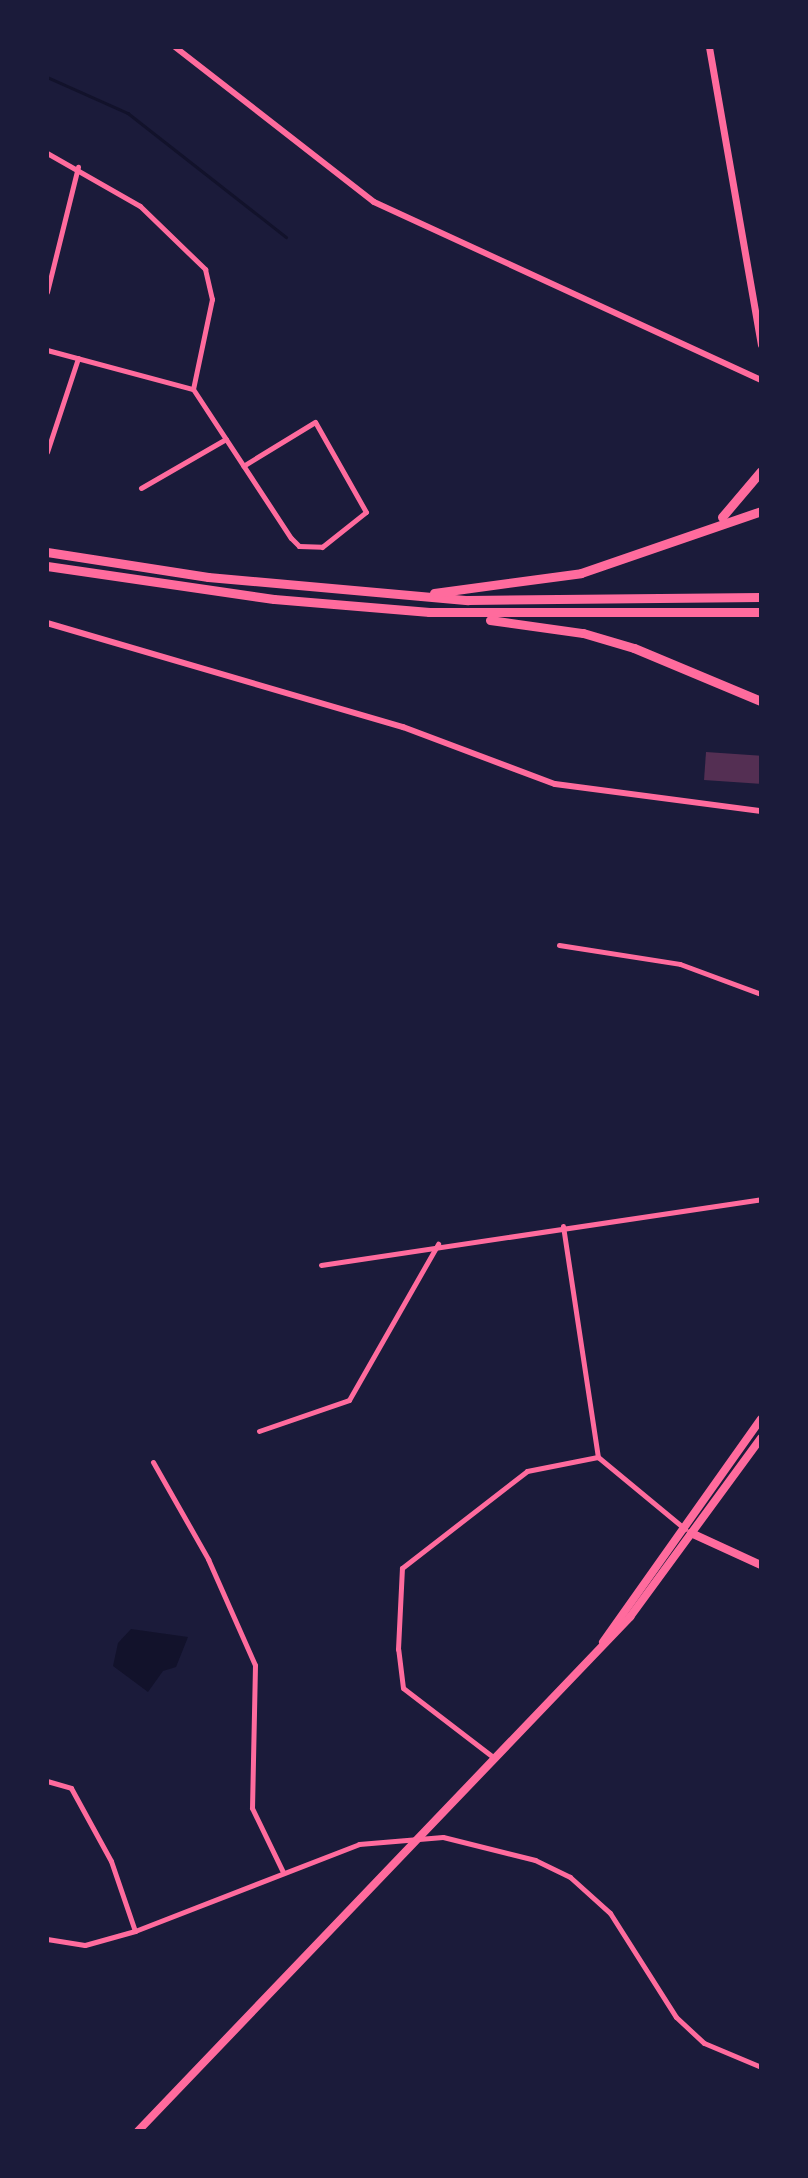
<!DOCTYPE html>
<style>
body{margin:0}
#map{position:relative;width:808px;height:2178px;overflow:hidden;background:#1b1b3a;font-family:"IBM Plex Sans",sans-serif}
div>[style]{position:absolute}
.water>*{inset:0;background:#12122b}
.stream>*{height:2.5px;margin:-1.25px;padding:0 1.25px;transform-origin:1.25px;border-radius:1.25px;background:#12122b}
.building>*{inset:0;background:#542f53;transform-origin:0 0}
.minor>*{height:5px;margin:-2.5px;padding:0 2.5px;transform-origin:2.5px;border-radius:2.5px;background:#ff6b9d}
.tertiary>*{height:6px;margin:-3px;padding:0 3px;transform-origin:3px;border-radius:3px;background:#ff6b9d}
.secondary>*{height:7px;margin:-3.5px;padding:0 3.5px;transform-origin:3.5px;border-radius:3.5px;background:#ff6b9d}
.primary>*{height:8px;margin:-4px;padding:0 4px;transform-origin:4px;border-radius:4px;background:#ff6b9d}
.motorway>*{height:9px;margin:-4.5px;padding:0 4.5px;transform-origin:4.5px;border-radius:4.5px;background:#ff6b9d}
span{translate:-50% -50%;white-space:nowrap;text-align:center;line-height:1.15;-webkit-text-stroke:7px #1b1b3a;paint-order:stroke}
.frame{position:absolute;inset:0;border:49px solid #1b1b3a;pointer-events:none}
</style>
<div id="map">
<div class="water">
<i style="clip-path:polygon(131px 1629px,188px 1637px,176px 1667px,163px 1671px,148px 1692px,113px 1666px,118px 1643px)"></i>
</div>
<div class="stream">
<i style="left:47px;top:77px;width:89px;rotate:24deg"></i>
<i style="left:128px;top:113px;width:201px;rotate:38.1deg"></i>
</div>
<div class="building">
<i style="left:706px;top:752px;width:55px;height:28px;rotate:4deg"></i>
</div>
<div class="minor">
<i style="left:47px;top:153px;width:107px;rotate:29.7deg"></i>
<i style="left:140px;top:206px;width:91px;rotate:44.1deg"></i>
<i style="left:205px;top:269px;width:31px;rotate:77deg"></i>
<i style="left:212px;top:299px;width:92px;rotate:101.9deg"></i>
<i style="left:47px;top:292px;width:129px;rotate:-76.1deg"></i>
<i style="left:47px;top:350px;width:151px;rotate:15deg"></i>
<i style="left:193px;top:389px;width:178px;rotate:56.7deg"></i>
<i style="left:291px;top:538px;width:11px;rotate:45deg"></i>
<i style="left:299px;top:546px;width:23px;rotate:2deg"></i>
<i style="left:322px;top:547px;width:56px;rotate:-38.5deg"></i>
<i style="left:366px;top:512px;width:103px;rotate:-119.5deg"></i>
<i style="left:315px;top:422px;width:84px;rotate:148.6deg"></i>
<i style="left:47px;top:452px;width:99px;rotate:-71.7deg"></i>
<i style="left:141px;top:488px;width:98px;rotate:-30deg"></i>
<i style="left:559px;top:945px;width:122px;rotate:8.9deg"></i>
<i style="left:680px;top:964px;width:86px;rotate:20.3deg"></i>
<i style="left:563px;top:1226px;width:234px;rotate:81.4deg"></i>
<i style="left:321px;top:1265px;width:445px;rotate:-8.5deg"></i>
<i style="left:259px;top:1431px;width:95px;rotate:-19deg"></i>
<i style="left:349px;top:1400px;width:180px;rotate:-60.3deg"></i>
<i style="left:598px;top:1457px;width:113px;rotate:39.6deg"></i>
<i style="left:153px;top:1462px;width:112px;rotate:60.4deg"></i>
<i style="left:208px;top:1559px;width:116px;rotate:66.1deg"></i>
<i style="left:255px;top:1665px;width:143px;rotate:91.2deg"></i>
<i style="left:252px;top:1808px;width:71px;rotate:64.2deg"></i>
<i style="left:493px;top:1757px;width:113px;rotate:-142.5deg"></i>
<i style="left:403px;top:1688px;width:39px;rotate:-97deg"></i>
<i style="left:398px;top:1649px;width:81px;rotate:-87.2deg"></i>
<i style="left:402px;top:1568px;width:158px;rotate:-37.8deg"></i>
<i style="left:527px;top:1471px;width:72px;rotate:-11.2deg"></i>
<i style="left:47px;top:1781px;width:25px;rotate:16deg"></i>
<i style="left:71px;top:1788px;width:83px;rotate:61.3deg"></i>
<i style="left:111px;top:1861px;width:74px;rotate:71.1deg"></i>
<i style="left:47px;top:1939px;width:38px;rotate:9deg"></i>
<i style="left:85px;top:1945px;width:52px;rotate:-15.6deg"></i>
<i style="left:135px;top:1931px;width:240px;rotate:-21.2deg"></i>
<i style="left:359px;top:1844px;width:84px;rotate:-4.8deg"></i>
<i style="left:443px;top:1837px;width:95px;rotate:14deg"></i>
<i style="left:535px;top:1860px;width:39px;rotate:26deg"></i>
<i style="left:570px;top:1877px;width:54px;rotate:42deg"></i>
<i style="left:610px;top:1913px;width:123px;rotate:57.6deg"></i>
<i style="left:676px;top:2017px;width:38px;rotate:43deg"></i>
<i style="left:704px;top:2043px;width:62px;rotate:22.8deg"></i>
</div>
<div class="tertiary">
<i style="left:175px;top:47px;width:252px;rotate:37.9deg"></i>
<i style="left:374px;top:202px;width:426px;rotate:24.7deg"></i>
<i style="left:47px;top:623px;width:371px;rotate:16.3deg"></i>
<i style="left:403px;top:727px;width:162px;rotate:20.6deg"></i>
<i style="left:555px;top:784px;width:208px;rotate:7.5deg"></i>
</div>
<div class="secondary">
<i style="left:709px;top:47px;width:302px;rotate:80.1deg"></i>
</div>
<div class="primary">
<i style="left:691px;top:1533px;width:77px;rotate:24.6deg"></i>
<i style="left:603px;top:1642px;width:273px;rotate:-54.7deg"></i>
<i style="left:138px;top:2131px;width:712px;rotate:-46.25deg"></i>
<i style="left:630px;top:1617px;width:222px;rotate:-53.8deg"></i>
</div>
<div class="motorway">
<i style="left:722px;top:517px;width:60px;rotate:-49.7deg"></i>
<i style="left:47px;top:552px;width:163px;rotate:8.8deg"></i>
<i style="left:208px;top:577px;width:261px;rotate:5.1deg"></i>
<i style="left:468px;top:600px;width:293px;rotate:-0.6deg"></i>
<i style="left:47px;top:566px;width:229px;rotate:8.3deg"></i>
<i style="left:274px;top:599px;width:156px;rotate:4.8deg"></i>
<i style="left:429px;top:612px;width:332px"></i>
<i style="left:434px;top:593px;width:148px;rotate:-7.7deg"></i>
<i style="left:581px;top:573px;width:190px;rotate:-19deg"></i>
<i style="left:490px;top:620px;width:94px;rotate:8deg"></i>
<i style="left:583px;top:633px;width:53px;rotate:16.4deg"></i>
<i style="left:634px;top:648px;width:138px;rotate:22.7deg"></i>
</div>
<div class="frame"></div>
</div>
